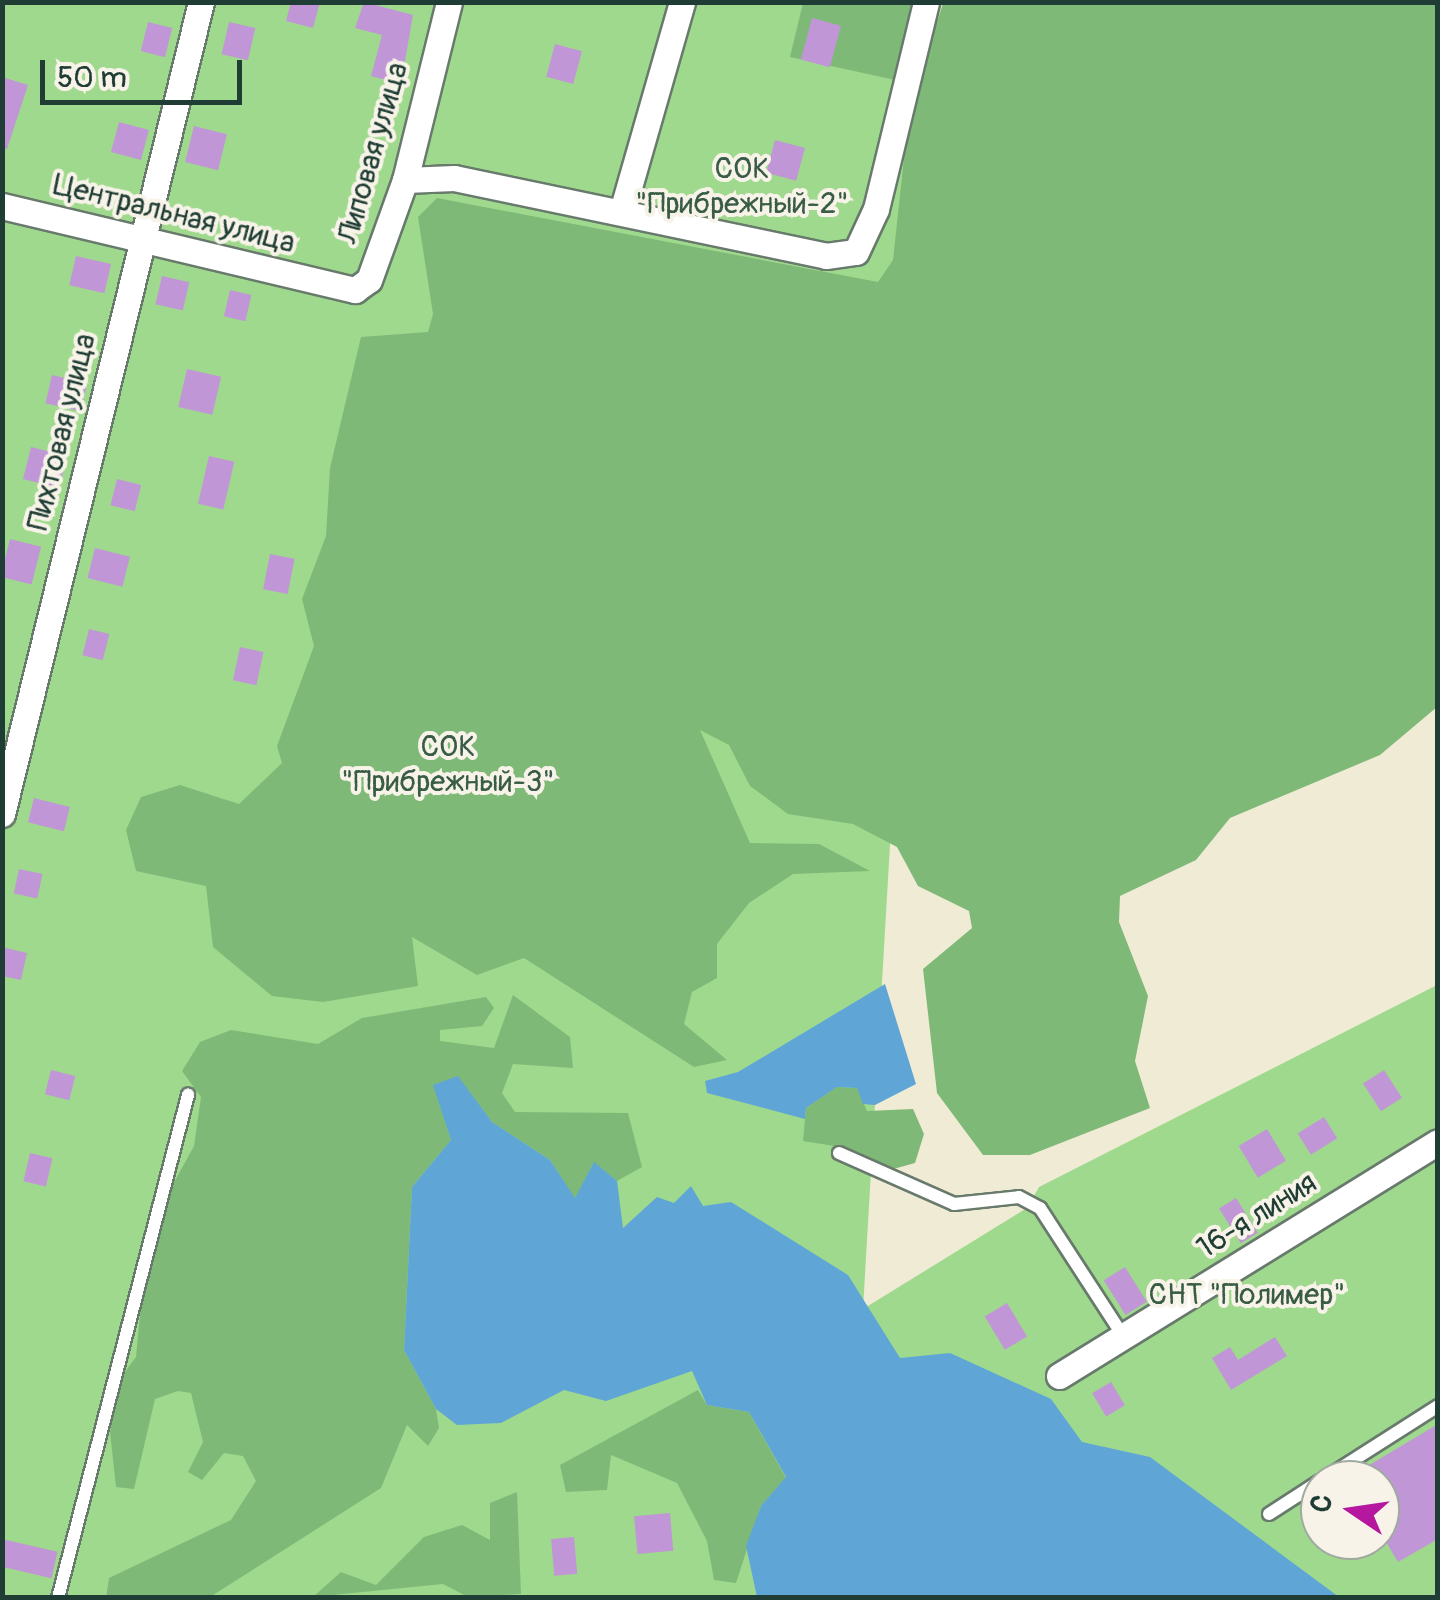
<!DOCTYPE html>
<meta charset="utf-8">
<style>
body{margin:0}
#map{position:relative;width:1440px;height:1600px;overflow:hidden;background:#f0ebd5;font-family:Pangolin,sans-serif}
div>[style]{position:absolute}
.green>*{inset:0;background:#9fd98d}
.forest>*{inset:0;background:#7fb978}
.water>*{inset:0;background:#5fa6d6}
.building>*{inset:0;background:#c196d6;transform-origin:0 0}
.roads{filter:drop-shadow(2px 0 #687a6c) drop-shadow(-2px 0 #687a6c) drop-shadow(0 2px #687a6c) drop-shadow(0 -2px #687a6c)}
.service>*{height:12px;margin:-6px;padding:0 6px;transform-origin:6px;border-radius:6px;background:#fff}
.minor>*{height:25px;margin:-12.5px;padding:0 12.5px;transform-origin:12.5px;border-radius:12.5px;background:#fff}
span{translate:-50% -50%;white-space:nowrap;text-align:center;line-height:1.15;-webkit-text-stroke:8px #f7f3e8;paint-order:stroke}
.street-label{font-size:30px;color:#1f3d34}
.park-label{font-size:30px;color:#395c46}
.frame{position:absolute;inset:0;border:5px solid #1f3d34;pointer-events:none}
.north{position:absolute;left:1300px;top:1460px;width:100px;height:100px;box-sizing:border-box;background:#f7f3e8;border:2px solid #a1aaa0;border-radius:50%;rotate:283deg;font-size:28px;font-weight:700;line-height:40px;text-align:center;color:#1f3d34}
.north::after{content:'';display:block;margin:auto;width:35px;height:45px;background:#b5179e;clip-path:polygon(50% 0,100% 100%,50% 72%,0 100%)}
.scale{position:absolute;left:40px;top:60px;width:202px;height:45px;box-sizing:border-box;border:5px solid #1f3d34;border-top:0;padding-left:12px;font-size:30px;line-height:35px;white-space:nowrap;color:#1f3d34;-webkit-text-stroke:8px #f7f3e8;paint-order:stroke}
</style>
<div id="map">
<div class="green">
<i style="clip-path:polygon(evenodd,3px 3px,939px 3px,863px 1309px,1027px 1208px,1039px 1187px,1437px 985px,1437px 1597px,3px 1598px,3px 3px,1320px 1480px,1380px 1480px,1380px 1540px,1320px 1540px,1320px 1480px)"></i>
</div>
<div class="forest">
<i style="clip-path:polygon(803px 3px,912px 3px,910px 48px,895px 80px,790px 57px)"></i>
<i style="clip-path:polygon(943px 3px,1437px 3px,1437px 707px,1380px 755px,1230px 818px,1196px 860px,1120px 896px,1119px 922px,1148px 996px,1135px 1061px,1150px 1108px,1030px 1155px,983px 1155px,937px 1093px,923px 969px,972px 928px,969px 911px,918px 886px,897px 847px,853px 824px,788px 814px,750px 786px,729px 745px,700px 730px,750px 843px,819px 844px,870px 871px,793px 874px,749px 903px,717px 944px,717px 978px,692px 992px,684px 1024px,727px 1060px,694px 1067px,524px 958px,477px 975px,412px 937px,418px 986px,323px 1002px,272px 996px,213px 947px,206px 886px,136px 871px,126px 830px,141px 797px,180px 785px,239px 804px,282px 763px,277px 746px,314px 646px,302px 599px,326px 536px,330px 468px,361px 337px,428px 332px,433px 314px,418px 217px,437px 198px,878px 282px,893px 260px,909px 112px)"></i>
<i style="clip-path:polygon(513px 995px,570px 1037px,573px 1068px,513px 1064px,502px 1093px,515px 1112px,628px 1113px,642px 1167px,617px 1181px,594px 1163px,575px 1199px,550px 1160px,492px 1122px,458px 1077px,434px 1085px,451px 1140px,412px 1187px,404px 1350px,436px 1409px,439px 1428px,428px 1446px,407px 1425px,381px 1488px,210px 1597px,106px 1598px,109px 1578px,231px 1520px,256px 1481px,243px 1456px,224px 1453px,202px 1480px,188px 1472px,203px 1442px,191px 1393px,178px 1391px,155px 1399px,134px 1489px,116px 1487px,110px 1432px,121px 1377px,136px 1357px,148px 1230px,194px 1146px,201px 1097px,182px 1071px,200px 1042px,231px 1030px,318px 1044px,362px 1018px,486px 997px,494px 1008px,482px 1026px,440px 1030px,440px 1041px,494px 1048px)"></i>
<i style="clip-path:polygon(837px 1087px,857px 1088px,867px 1111px,913px 1109px,924px 1134px,915px 1163px,886px 1171px,847px 1148px,803px 1141px,806px 1108px)"></i>
<i style="clip-path:polygon(698px 1390px,707px 1405px,749px 1412px,786px 1478px,761px 1506px,736px 1583px,714px 1580px,707px 1541px,677px 1483px,611px 1455px,607px 1490px,566px 1492px,560px 1465px)"></i>
<i style="clip-path:polygon(517px 1492px,521px 1594px,468px 1597px,443px 1584px,313px 1597px,341px 1572px,376px 1585px,424px 1537px,462px 1525px,490px 1540px,490px 1503px)"></i>
</div>
<div class="water">
<i style="clip-path:polygon(885px 984px,916px 1084px,875px 1105px,863px 1104px,857px 1088px,837px 1087px,806px 1108px,805px 1119px,707px 1093px,705px 1081px,738px 1072px)"></i>
<i style="clip-path:polygon(458px 1076px,492px 1122px,550px 1160px,575px 1198px,594px 1162px,617px 1181px,623px 1228px,657px 1197px,674px 1203px,691px 1186px,703px 1206px,731px 1202px,848px 1275px,900px 1358px,950px 1353px,1051px 1399px,1082px 1442px,1150px 1457px,1339px 1597px,757px 1597px,746px 1546px,761px 1506px,786px 1477px,749px 1412px,707px 1405px,692px 1371px,606px 1401px,564px 1390px,501px 1423px,457px 1425px,436px 1409px,404px 1350px,412px 1187px,451px 1140px,433px 1085px)"></i>
</div>
<div class="building">
<i style="clip-path:polygon(291px 2px,320px 2px,313px 28px,286px 21px)"></i>
<i style="clip-path:polygon(364px 2px,413px 15px,401px 84px,371px 76px,382px 35px,355px 28px)"></i>
<i style="left:812px;top:18px;width:30px;height:43px;rotate:15deg"></i>
<i style="left:148px;top:22px;width:25px;height:30px;rotate:14deg"></i>
<i style="left:229px;top:22px;width:27px;height:33px;rotate:13deg"></i>
<i style="left:555px;top:44px;width:28px;height:34px;rotate:15deg"></i>
<i style="clip-path:polygon(2px 77px,28px 85px,7px 149px,2px 148px)"></i>
<i style="left:119px;top:122px;width:31px;height:31px;rotate:15deg"></i>
<i style="left:194px;top:126px;width:34px;height:37px;rotate:14deg"></i>
<i style="left:775px;top:140px;width:31px;height:34px;rotate:15deg"></i>
<i style="left:76px;top:256px;width:36px;height:30px;rotate:13deg"></i>
<i style="left:162px;top:276px;width:28px;height:29px;rotate:13deg"></i>
<i style="left:230px;top:290px;width:22px;height:27px;rotate:13deg"></i>
<i style="left:187px;top:369px;width:35px;height:39px;rotate:13deg"></i>
<i style="left:52px;top:375px;width:36px;height:29px;rotate:13deg"></i>
<i style="left:31px;top:447px;width:37px;height:33px;rotate:14deg"></i>
<i style="left:209px;top:456px;width:26px;height:49px;rotate:13deg"></i>
<i style="left:117px;top:479px;width:25px;height:27px;rotate:14deg"></i>
<i style="left:10px;top:539px;width:32px;height:39px;rotate:14deg"></i>
<i style="left:95px;top:548px;width:36px;height:31px;rotate:14deg"></i>
<i style="left:270px;top:554px;width:25px;height:36px;rotate:11deg"></i>
<i style="left:89px;top:629px;width:21px;height:27px;rotate:14deg"></i>
<i style="left:240px;top:647px;width:24px;height:34px;rotate:12deg"></i>
<i style="left:34px;top:798px;width:37px;height:25px;rotate:14deg"></i>
<i style="left:19px;top:869px;width:24px;height:25px;rotate:12deg"></i>
<i style="clip-path:polygon(2px 947px,27px 953px,21px 980px,2px 976px)"></i>
<i style="left:51px;top:1070px;width:25px;height:25px;rotate:14deg"></i>
<i style="left:1384px;top:1070px;width:33px;height:25px;rotate:57deg"></i>
<i style="left:1324px;top:1117px;width:25px;height:31px;rotate:58deg"></i>
<i style="left:1267px;top:1129px;width:37px;height:33px;rotate:59deg"></i>
<i style="left:30px;top:1153px;width:23px;height:29px;rotate:13deg"></i>
<i style="left:1236px;top:1198px;width:41px;height:20px;rotate:58deg"></i>
<i style="left:1125px;top:1267px;width:41px;height:25px;rotate:58deg"></i>
<i style="left:1007px;top:1303px;width:39px;height:26px;rotate:59deg"></i>
<i style="clip-path:polygon(1275px 1337px,1287px 1356px,1231px 1390px,1212px 1358px,1230px 1347px,1238px 1360px)"></i>
<i style="left:1111px;top:1382px;width:27px;height:22px;rotate:59deg"></i>
<i style="clip-path:polygon(1438px 1424px,1438px 1539px,1398px 1562px,1380px 1532px,1371px 1464px)"></i>
<i style="left:670px;top:1513px;width:38px;height:36px;rotate:85deg"></i>
<i style="left:574px;top:1537px;width:37px;height:23px;rotate:85deg"></i>
<i style="left:2px;top:1539px;width:57px;height:27px;rotate:13deg"></i>
</div>
<div class="roads">
<div class="service">
<i style="left:839px;top:1153px;width:126px;rotate:23.9deg"></i>
<i style="left:954px;top:1204px;width:65px;rotate:-6.1deg"></i>
<i style="left:1019px;top:1197px;width:24px;rotate:28deg"></i>
<i style="left:1040px;top:1208px;width:153px;rotate:57deg"></i>
<i style="left:1322px;top:1480px;width:138px;rotate:-32.5deg"></i>
<i style="left:1269px;top:1514px;width:61px;rotate:-32.9deg"></i>
<i style="left:58px;top:1598px;width:520px;rotate:-75.51deg"></i>
</div>
<div class="minor">
<i style="left:405px;top:180px;width:49px;rotate:-2.3deg"></i>
<i style="left:454px;top:178px;width:380px;rotate:11.8deg"></i>
<i style="left:826px;top:256px;width:30px;rotate:-8deg"></i>
<i style="left:856px;top:252px;width:47px;rotate:-65.1deg"></i>
<i style="left:876px;top:209px;width:213px;rotate:-76.4deg"></i>
<i style="left:2px;top:206px;width:363px;rotate:13.4deg"></i>
<i style="left:355px;top:290px;width:17px;rotate:-36deg"></i>
<i style="left:369px;top:280px;width:106px;rotate:-70.2deg"></i>
<i style="left:405px;top:180px;width:183px;rotate:-76.1deg"></i>
<i style="left:623px;top:208px;width:214px;rotate:-74deg"></i>
<i style="left:2px;top:814px;width:836px;rotate:-76.23deg"></i>
<i style="left:1059px;top:1376px;width:445px;rotate:-31.7deg"></i>
</div>
</div>
<div class="street-label">
<span style="left:373px;top:153px;rotate:-74deg">Липовая улица</span>
<span style="left:174px;top:214px;rotate:14deg">Центральная улица</span>
<span style="left:62px;top:432px;rotate:-76deg">Пихтовая улица</span>
<span style="left:1257px;top:1216px;rotate:-32deg">16-я линия</span>
</div>
<div class="park-label">
<span style="left:742px;top:186px">СОК<br>"Прибрежный-2"</span>
<span style="left:448px;top:764px">СОК<br>"Прибрежный-3"</span>
<span style="left:1247px;top:1295px">СНТ "Полимер"</span>
</div>
<div class="frame"></div>
<div class="north">С</div>
<div class="scale">50 m</div>
</div>
